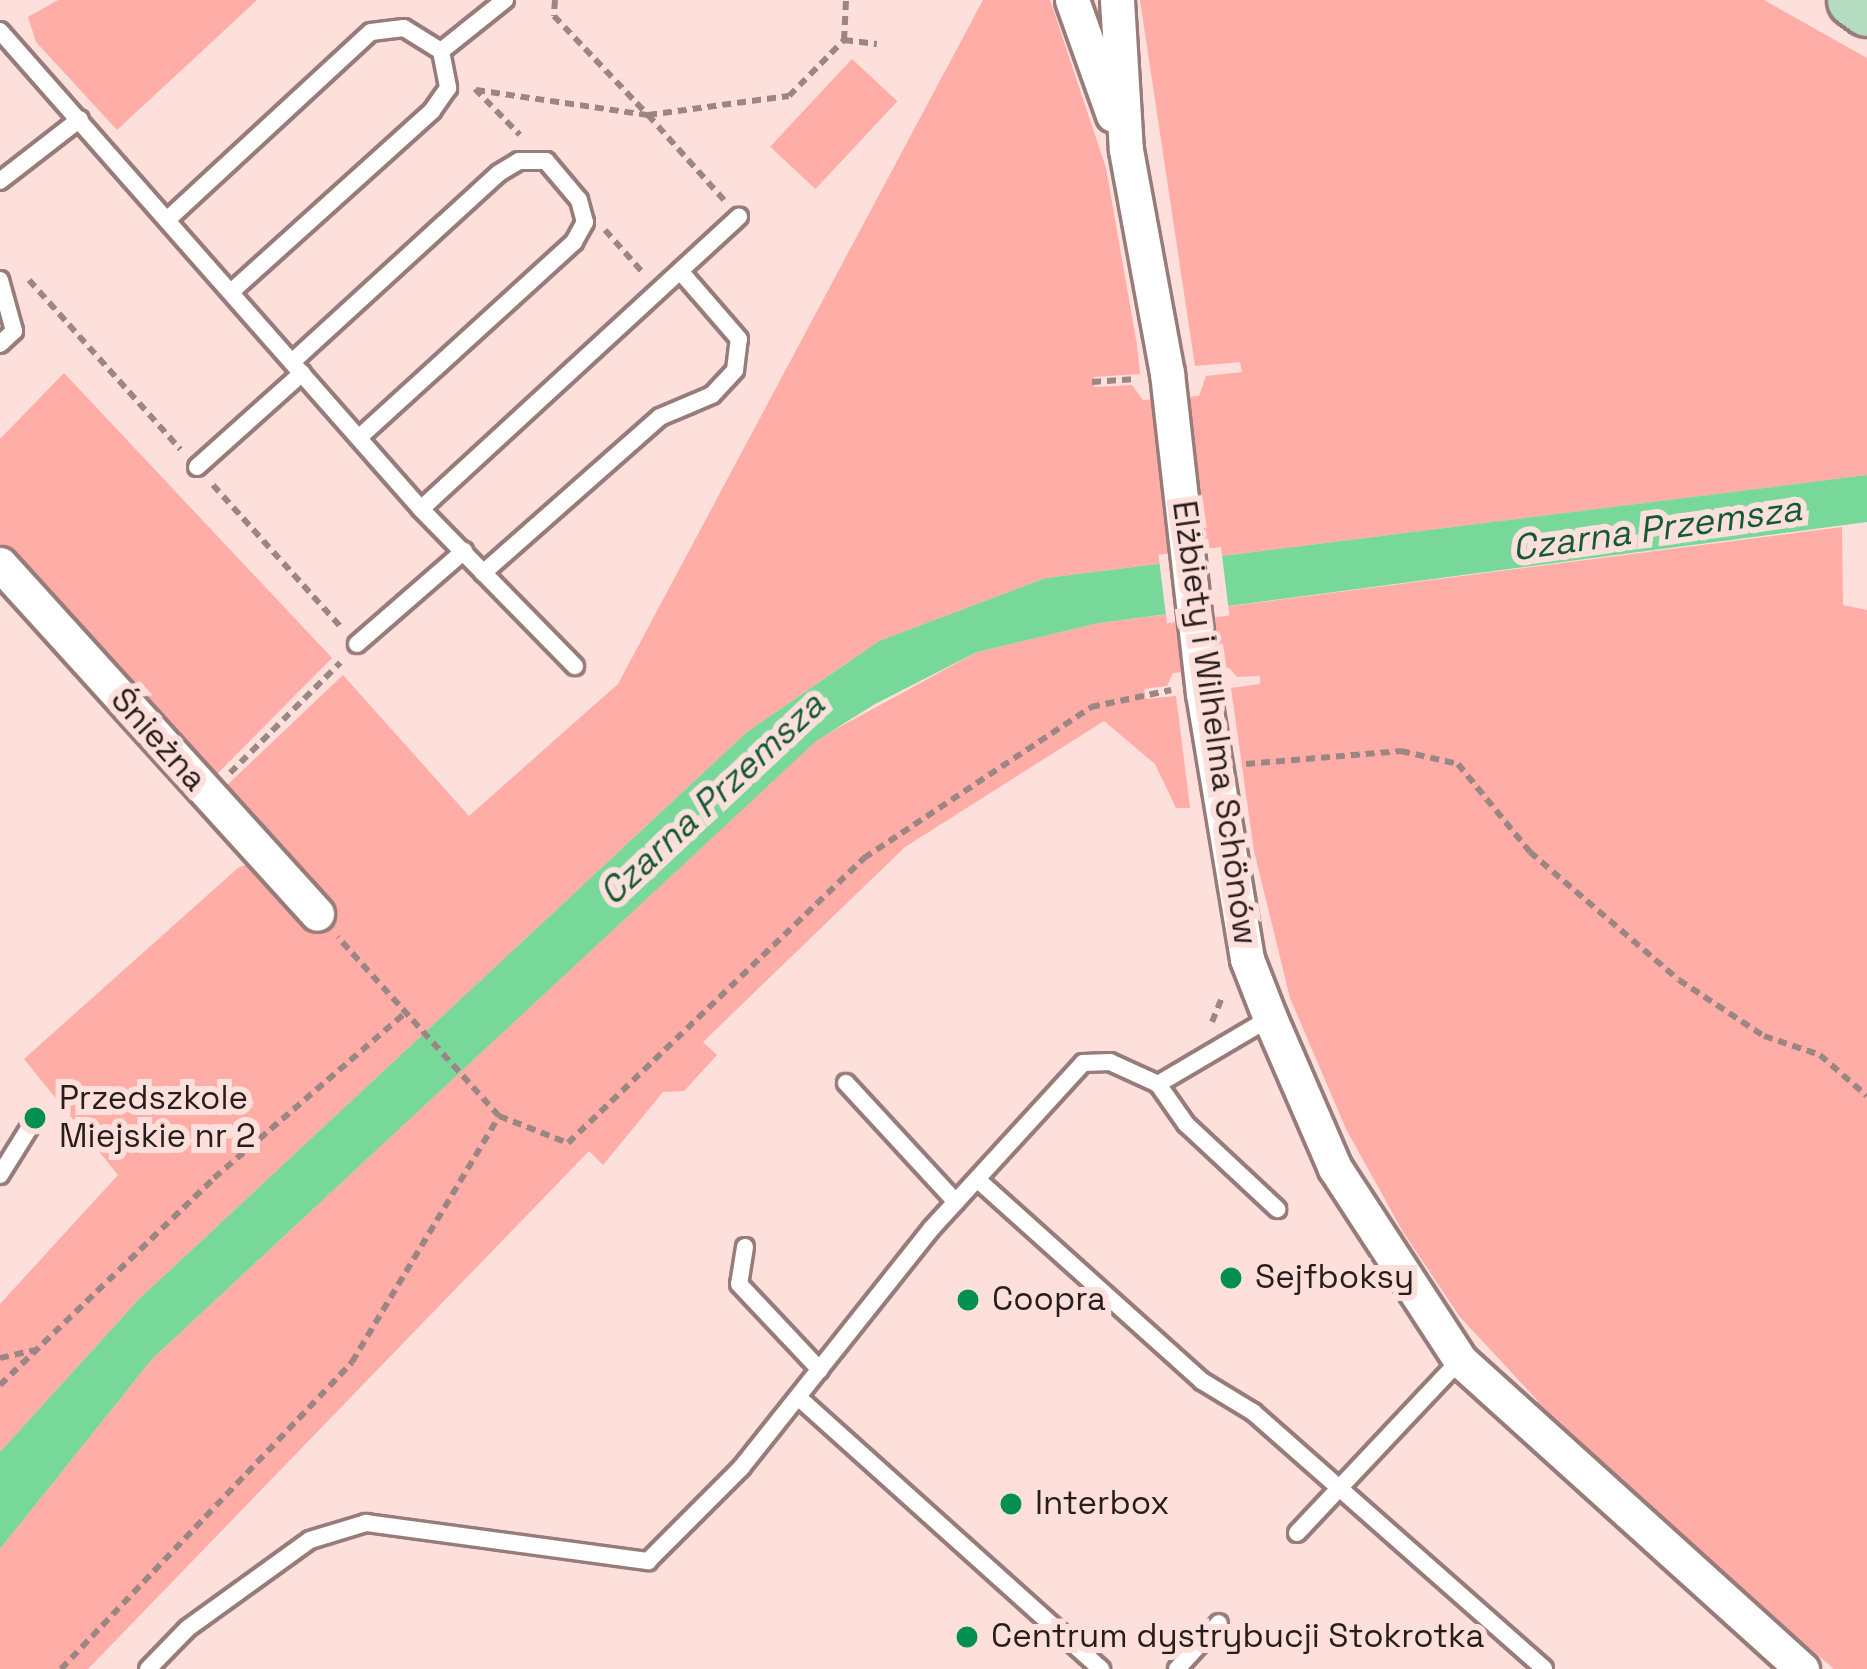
<!DOCTYPE html>
<meta charset="utf-8">
<style>
body{margin:0}
#map{position:relative;width:1867px;height:1669px;overflow:hidden;background:#fddfdc;font-family:"Space Grotesk",sans-serif}
div>[style]{position:absolute}
.green>*{inset:0;background:#ffada6;transform-origin:0 0}
.water>*{inset:0;background:#78d89a}
.pier>*{inset:0;background:#fddfdc;transform-origin:0 0}
.path>*{height:6px;margin-top:-3px;transform-origin:0;background:repeating-linear-gradient(90deg,#9b8684 0 9px,transparent 0 15px)}
.roads{filter:drop-shadow(3px 0 #977c79) drop-shadow(-3px 0 #977c79) drop-shadow(0 3px #977c79) drop-shadow(0 -3px #977c79)}
.lane>*{height:16px;margin:-8px;padding:0 8px;transform-origin:8px;border-radius:8px;background:#fff}
.street>*{height:33px;margin:-16.5px;padding:0 16.5px;transform-origin:16.5px;border-radius:16.5px;background:#fff}
.primary>*{height:51px;margin:-25.5px;padding:0 25.5px;transform-origin:25.5px;border-radius:25.5px;background:#b3dcc1}
.dots>*{width:33px;height:33px;translate:-50% -50%;box-sizing:border-box;border:6px solid #fddfdc;border-radius:50%}
span{translate:-50% -50%;white-space:nowrap;text-align:center;line-height:1.15;-webkit-text-stroke:12px #fddfdc;paint-order:stroke}
.street-label{font-size:33px;color:#271d1c}
.poi-label{font-size:33px;color:#271d1c}
.left{translate:0 -50%;text-align:left}
.water-label{font-size:36px;color:#135a33;font-style:italic}
</style>
<div id="map">
<div class="green">
<i style="clip-path:polygon(58px 0,257px 0,117px 130px,36px 42px,28px 17px)"></i>
<i style="clip-path:polygon(983px 0,1050px 0,1106px 168px,1137px 345px,1140px 374px,1094px 377px,1094px 387px,1132px 385px,1143px 400px,1199px 396px,1206px 376px,1242px 372px,1240px 362px,1195px 366px,1140px 0,1764px 0,1867px 58px,1867px 475px,1046px 578px,879px 641px,747px 732px,139px 1299px,0 1452px,0 1304px,118px 1175px,24px 1059px,239px 867px,286px 854px,224px 788px,343px 675px,469px 816px,618px 684px)"></i>
<i style="left:852px;top:59px;width:62px;height:120px;rotate:43deg"></i>
<i style="clip-path:polygon(64px 373px,332px 658px,214px 777px,0 543px,0 439px)"></i>
<i style="clip-path:polygon(1842px 527px,1843px 605px,1867px 610px,1867px 1669px,1834px 1669px,1533px 1407px,1538px 1401px,1460px 1317px,1403px 1232px,1346px 1129px,1290px 998px,1254px 851px,1231px 688px,1260px 684px,1260px 676px,1237px 677px,1229px 668px,1173px 673px,1167px 686px,1144px 689px,1146px 699px,1176px 696px,1190px 808px,1176px 808px,1155px 764px,1104px 721px,905px 847px,703px 1042px,717px 1055px,684px 1091px,663px 1092px,603px 1165px,589px 1151px,88px 1669px,0 1669px,0 1549px,152px 1359px,816px 740px,977px 652px,1099px 623px)"></i>
</div>
<div class="water">
<i style="clip-path:polygon(1867px 475px,1867px 522px,1099px 623px,977px 652px,875px 704px,816px 741px,152px 1359px,0 1549px,0 1452px,139px 1299px,747px 732px,879px 641px,1046px 578px)"></i>
</div>
<div class="pier">
<i style="left:1221px;top:547px;width:69px;height:63px;rotate:83deg"></i>
</div>
<div class="path">
<i style="left:555px;top:0;width:16px;rotate:94deg"></i>
<i style="left:554px;top:16px;width:137px;rotate:46.5deg"></i>
<i style="left:648px;top:115px;width:142px;rotate:-7.7deg"></i>
<i style="left:789px;top:96px;width:78px;rotate:-45.5deg"></i>
<i style="left:844px;top:40px;width:40px;rotate:-87.1deg"></i>
<i style="left:844px;top:40px;width:33px;rotate:7deg"></i>
<i style="left:475px;top:89px;width:64px;rotate:45.6deg"></i>
<i style="left:476px;top:90px;width:174px;rotate:8.3deg"></i>
<i style="left:648px;top:115px;width:114px;rotate:48.2deg"></i>
<i style="left:605px;top:230px;width:59px;rotate:48.4deg"></i>
<i style="left:29px;top:280px;width:227px;rotate:48.2deg"></i>
<i style="left:1092px;top:382px;width:44px;rotate:-3.9deg"></i>
<i style="left:213px;top:485px;width:191px;rotate:48deg"></i>
<i style="left:1246px;top:764px;width:156px;rotate:-4.8deg"></i>
<i style="left:1401px;top:751px;width:58px;rotate:12.8deg"></i>
<i style="left:1458px;top:764px;width:114px;rotate:50.7deg"></i>
<i style="left:1530px;top:852px;width:196px;rotate:40.7deg"></i>
<i style="left:1679px;top:980px;width:102px;rotate:33.4deg"></i>
<i style="left:1764px;top:1036px;width:59px;rotate:18.7deg"></i>
<i style="left:1820px;top:1055px;width:62px;rotate:41.1deg"></i>
<i style="left:230px;top:773px;width:156px;rotate:-45deg"></i>
<i style="left:1212px;top:1022px;width:29px;rotate:-68deg"></i>
<i style="left:499px;top:1116px;width:74px;rotate:21.4deg"></i>
<i style="left:568px;top:1143px;width:411px;rotate:-43.9deg"></i>
<i style="left:864px;top:858px;width:273px;rotate:-33.6deg"></i>
<i style="left:1091px;top:707px;width:82px;rotate:-12deg"></i>
<i style="left:0;top:1358px;width:35px;rotate:-13deg"></i>
<i style="left:0;top:1385px;width:298px;rotate:-44deg"></i>
<i style="left:214px;top:1178px;width:254px;rotate:-40.8deg"></i>
<i style="left:61px;top:1669px;width:423px;rotate:-46.5deg"></i>
<i style="left:352px;top:1362px;width:287px;rotate:-59.1deg"></i>
<i style="left:499px;top:1116px;width:241px;rotate:-132deg"></i>
</div>
<div class="roads">
<div class="lane">
<i style="left:0;top:31px;width:637px;rotate:48.63deg"></i>
<i style="left:421px;top:509px;width:220px;rotate:45.6deg"></i>
<i style="left:441px;top:51px;width:82px;rotate:-38.6deg"></i>
<i style="left:0;top:181px;width:101px;rotate:-37.8deg"></i>
<i style="left:167px;top:220px;width:277px;rotate:-42.7deg"></i>
<i style="left:371px;top:32px;width:33px;rotate:-7deg"></i>
<i style="left:404px;top:28px;width:44px;rotate:31.9deg"></i>
<i style="left:441px;top:51px;width:38px;rotate:79deg"></i>
<i style="left:448px;top:88px;width:28px;rotate:125deg"></i>
<i style="left:432px;top:111px;width:270px;rotate:138deg"></i>
<i style="left:0;top:280px;width:53px;rotate:74.6deg"></i>
<i style="left:14px;top:331px;width:19px;rotate:137deg"></i>
<i style="left:292px;top:362px;width:280px;rotate:-42.4deg"></i>
<i style="left:499px;top:173px;width:23px;rotate:-31deg"></i>
<i style="left:519px;top:161px;width:27px"></i>
<i style="left:546px;top:161px;width:51px;rotate:49.8deg"></i>
<i style="left:579px;top:200px;width:23px;rotate:75deg"></i>
<i style="left:585px;top:222px;width:23px;rotate:119deg"></i>
<i style="left:574px;top:242px;width:290px;rotate:137.7deg"></i>
<i style="left:197px;top:467px;width:141px;rotate:-41.8deg"></i>
<i style="left:421px;top:509px;width:432px;rotate:-42.6deg"></i>
<i style="left:483px;top:573px;width:236px;rotate:-41.4deg"></i>
<i style="left:660px;top:417px;width:56px;rotate:-22.9deg"></i>
<i style="left:712px;top:395px;width:34px;rotate:-47deg"></i>
<i style="left:735px;top:370px;width:31px;rotate:-83deg"></i>
<i style="left:739px;top:339px;width:90px;rotate:-130.9deg"></i>
<i style="left:357px;top:644px;width:142px;rotate:-41deg"></i>
<i style="left:846px;top:1083px;width:162px;rotate:47.3deg"></i>
<i style="left:1158px;top:1084px;width:49px;rotate:55deg"></i>
<i style="left:1186px;top:1124px;width:125px;rotate:43deg"></i>
<i style="left:0;top:1175px;width:62px;rotate:-58.1deg"></i>
<i style="left:978px;top:1180px;width:301px;rotate:41.9deg"></i>
<i style="left:1202px;top:1381px;width:60px;rotate:31.3deg"></i>
<i style="left:1253px;top:1412px;width:388px;rotate:41.4deg"></i>
<i style="left:745px;top:1247px;width:37px;rotate:99deg"></i>
<i style="left:739px;top:1284px;width:118px;rotate:46.7deg"></i>
<i style="left:799px;top:1398px;width:406px;rotate:41.9deg"></i>
<i style="left:1297px;top:1533px;width:238px;rotate:-46.7deg"></i>
<i style="left:148px;top:1669px;width:57px;rotate:-45.7deg"></i>
<i style="left:188px;top:1628px;width:150px;rotate:-35.8deg"></i>
<i style="left:310px;top:1540px;width:59px;rotate:-16.9deg"></i>
<i style="left:366px;top:1523px;width:285px;rotate:7.7deg"></i>
<i style="left:648px;top:1561px;width:132px;rotate:-45deg"></i>
<i style="left:741px;top:1468px;width:305px;rotate:-51.5deg"></i>
<i style="left:931px;top:1229px;width:225px;rotate:-47.5deg"></i>
<i style="left:1083px;top:1063px;width:27px;rotate:-2deg"></i>
<i style="left:1110px;top:1062px;width:53px;rotate:24.6deg"></i>
<i style="left:1158px;top:1084px;width:130px;rotate:-30.5deg"></i>
<i style="left:1177px;top:1669px;width:62px;rotate:-47.6deg"></i>
</div>
<div class="street">
<i style="left:1072px;top:0;width:122px;rotate:70.4deg"></i>
<i style="left:1117px;top:0;width:150px;rotate:86.6deg"></i>
<i style="left:1126px;top:150px;width:227px;rotate:79.6deg"></i>
<i style="left:1167px;top:373px;width:322px;rotate:83.6deg"></i>
<i style="left:1203px;top:693px;width:270px;rotate:80.6deg"></i>
<i style="left:1247px;top:959px;width:63px;rotate:68.7deg"></i>
<i style="left:1270px;top:1018px;width:163px;rotate:66.6deg"></i>
<i style="left:1335px;top:1168px;width:229px;rotate:56.9deg"></i>
<i style="left:1460px;top:1360px;width:461px;rotate:42.1deg"></i>
<i style="left:0;top:564px;width:472px;rotate:47.8deg"></i>
</div>
<div class="primary">
<i style="left:1853px;top:0;width:17px;rotate:36deg"></i>
</div>
</div>
<div class="dots">
<i style="left:35px;top:1118px;background:#03904f"></i>
<i style="left:1231px;top:1278px;background:#03904f"></i>
<i style="left:968px;top:1300px;background:#03904f"></i>
<i style="left:1011px;top:1504px;background:#03904f"></i>
<i style="left:967px;top:1637px;background:#03904f"></i>
</div>
<div class="street-label">
<span style="left:1214px;top:723px;rotate:82deg">Elżbiety i Wilhelma Schönów</span>
<span style="left:158px;top:740px;rotate:48deg">Śnieżna</span>
</div>
<div class="poi-label">
<span class="left" style="left:59px;top:1118px">Przedszkole<br>Miejskie nr 2</span>
<span class="left" style="left:1255px;top:1278px">Sejfboksy</span>
<span class="left" style="left:992px;top:1300px">Coopra</span>
<span class="left" style="left:1035px;top:1504px">Interbox</span>
<span class="left" style="left:991px;top:1637px">Centrum dystrybucji Stokrotka</span>
</div>
<div class="water-label">
<span style="left:1657px;top:529px;rotate:-8deg">Czarna Przemsza</span>
<span style="left:712px;top:799px;rotate:-43deg">Czarna Przemsza</span>
</div>
</div>
